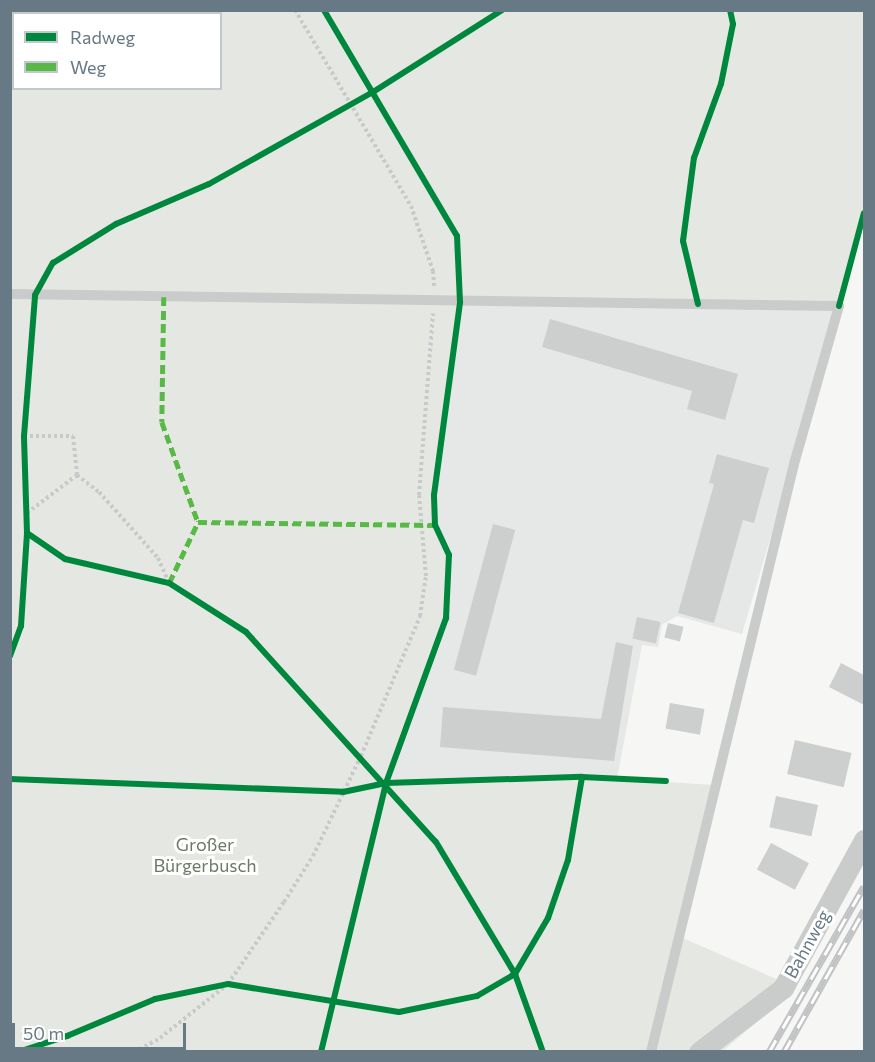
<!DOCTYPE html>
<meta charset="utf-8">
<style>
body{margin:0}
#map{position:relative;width:875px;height:1062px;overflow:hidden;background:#f6f6f5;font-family:Commissioner,sans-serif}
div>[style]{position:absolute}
.built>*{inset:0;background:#e6e7e7}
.green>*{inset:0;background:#e5e8e2}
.building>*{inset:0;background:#cdcfcf;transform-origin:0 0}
.path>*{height:4px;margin-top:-2px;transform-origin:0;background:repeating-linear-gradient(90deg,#c8c9ca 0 3px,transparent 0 6px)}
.service>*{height:10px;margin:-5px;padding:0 5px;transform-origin:5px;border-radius:5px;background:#cacccc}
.minor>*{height:21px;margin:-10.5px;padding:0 10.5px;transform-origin:10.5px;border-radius:10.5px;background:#cacccc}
.rail>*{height:7px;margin-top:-3.5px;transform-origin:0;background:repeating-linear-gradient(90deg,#fff 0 14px,#c0c2c3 0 28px);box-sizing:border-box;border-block:2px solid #c0c2c3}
.quiet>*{height:4.5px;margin-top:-2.25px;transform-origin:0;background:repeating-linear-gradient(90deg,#58b947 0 9px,transparent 0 13.5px)}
.cycleway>*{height:6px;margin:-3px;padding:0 3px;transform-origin:3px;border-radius:3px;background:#00873e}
span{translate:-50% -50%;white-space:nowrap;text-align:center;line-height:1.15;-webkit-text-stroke:6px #fff;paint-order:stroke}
.park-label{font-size:18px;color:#6b7b66}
.street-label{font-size:18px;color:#677984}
.frame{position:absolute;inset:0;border:12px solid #677984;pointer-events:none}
.legend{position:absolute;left:12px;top:12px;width:210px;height:78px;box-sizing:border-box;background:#fff;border:2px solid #c2c9ce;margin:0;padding:8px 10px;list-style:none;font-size:18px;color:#677984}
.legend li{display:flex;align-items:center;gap:12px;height:30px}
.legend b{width:30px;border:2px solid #c2c9ce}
.scale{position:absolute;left:12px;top:1023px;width:174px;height:27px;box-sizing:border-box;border:3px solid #677984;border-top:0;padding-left:8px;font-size:18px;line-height:21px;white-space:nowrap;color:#677984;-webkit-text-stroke:4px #fff;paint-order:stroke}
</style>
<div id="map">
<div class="built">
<i style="clip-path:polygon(460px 302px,839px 306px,742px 634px,677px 616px,662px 625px,658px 647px,642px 645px,617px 779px,386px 783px,446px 618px,449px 555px,435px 525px,434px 495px)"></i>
</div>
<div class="green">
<i style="clip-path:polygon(evenodd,10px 11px,864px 11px,864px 213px,839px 306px,460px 302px,434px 495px,435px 525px,449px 555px,446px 618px,386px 783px,582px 777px,715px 785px,676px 935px,797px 988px,723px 1051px,11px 1051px,10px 11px,14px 14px,220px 14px,220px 88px,14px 88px,14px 14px)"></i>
</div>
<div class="building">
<i style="clip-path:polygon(550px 319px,738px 374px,725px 420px,687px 409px,692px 391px,542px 347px)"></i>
<i style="clip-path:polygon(717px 454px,769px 468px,754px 523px,743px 520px,714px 623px,678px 613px,714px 484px,709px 483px)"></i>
<i style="left:493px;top:524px;width:23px;height:151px;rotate:15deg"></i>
<i style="left:637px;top:617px;width:24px;height:22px;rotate:12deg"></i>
<i style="left:668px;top:623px;width:16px;height:15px;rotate:14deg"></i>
<i style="clip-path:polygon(616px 642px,633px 646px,614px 761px,440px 747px,443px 707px,601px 719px)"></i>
<i style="clip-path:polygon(841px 663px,864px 675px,864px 705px,829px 687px)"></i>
<i style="left:670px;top:703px;width:35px;height:26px;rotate:10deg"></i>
<i style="left:795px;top:740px;width:58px;height:35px;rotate:13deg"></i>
<i style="left:776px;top:796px;width:43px;height:32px;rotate:12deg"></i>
<i style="left:771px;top:843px;width:43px;height:30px;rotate:28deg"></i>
</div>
<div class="path">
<i style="left:295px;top:10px;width:228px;rotate:59.4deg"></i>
<i style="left:411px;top:206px;width:69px;rotate:71.3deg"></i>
<i style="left:433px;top:271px;width:15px;rotate:86deg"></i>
<i style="left:24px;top:436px;width:49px"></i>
<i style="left:73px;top:436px;width:39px;rotate:84deg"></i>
<i style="left:77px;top:475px;width:28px;rotate:38deg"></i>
<i style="left:99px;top:492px;width:89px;rotate:48.2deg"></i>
<i style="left:158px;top:558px;width:27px;rotate:66deg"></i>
<i style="left:27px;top:513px;width:63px;rotate:-37.2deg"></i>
<i style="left:134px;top:1052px;width:30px;rotate:-28deg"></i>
<i style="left:160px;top:1038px;width:87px;rotate:-38.5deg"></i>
<i style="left:228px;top:984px;width:99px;rotate:-55.7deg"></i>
<i style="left:284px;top:902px;width:54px;rotate:-57.8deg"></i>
<i style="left:313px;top:856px;width:111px;rotate:-64.4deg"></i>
<i style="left:361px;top:756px;width:152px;rotate:-67.1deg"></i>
<i style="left:420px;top:616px;width:40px;rotate:-81.5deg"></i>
<i style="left:426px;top:576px;width:81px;rotate:-94.9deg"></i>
<i style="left:419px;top:495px;width:182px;rotate:-85.6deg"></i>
</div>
<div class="service">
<i style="left:10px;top:294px;width:829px;rotate:0.83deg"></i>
<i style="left:839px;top:306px;width:160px;rotate:105.9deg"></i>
<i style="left:795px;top:460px;width:609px;rotate:103.67deg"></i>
</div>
<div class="minor">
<i style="left:699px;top:1052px;width:106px;rotate:-37.3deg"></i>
<i style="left:783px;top:988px;width:169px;rotate:-61.3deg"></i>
</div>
<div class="rail">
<i style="left:769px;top:1052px;width:191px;rotate:-60.2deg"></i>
<i style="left:784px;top:1052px;width:163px;rotate:-60.6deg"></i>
</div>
<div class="quiet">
<i style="left:164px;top:297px;width:125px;rotate:90.9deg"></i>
<i style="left:162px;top:422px;width:106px;rotate:70.2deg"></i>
<i style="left:169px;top:583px;width:68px;rotate:-64.6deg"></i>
<i style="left:198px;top:522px;width:237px;rotate:0.7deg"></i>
</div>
<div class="cycleway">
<i style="left:698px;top:304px;width:65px;rotate:-103.4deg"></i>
<i style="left:683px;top:241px;width:84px;rotate:-82.5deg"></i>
<i style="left:694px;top:158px;width:79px;rotate:-70deg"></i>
<i style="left:721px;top:84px;width:61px;rotate:-78.7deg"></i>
<i style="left:733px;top:24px;width:14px;rotate:-102deg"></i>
<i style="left:839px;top:306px;width:96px;rotate:-75deg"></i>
<i style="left:27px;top:533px;width:46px;rotate:34.4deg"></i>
<i style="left:65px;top:559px;width:107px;rotate:13deg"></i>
<i style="left:169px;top:583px;width:91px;rotate:32.5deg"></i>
<i style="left:246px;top:632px;width:283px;rotate:47.9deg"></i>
<i style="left:436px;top:842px;width:154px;rotate:59.1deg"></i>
<i style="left:515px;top:974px;width:83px;rotate:70.3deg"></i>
<i style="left:10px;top:656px;width:32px;rotate:-70deg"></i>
<i style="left:21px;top:626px;width:93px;rotate:-86.3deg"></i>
<i style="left:27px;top:533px;width:97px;rotate:-91.8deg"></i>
<i style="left:24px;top:436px;width:141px;rotate:-85.5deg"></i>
<i style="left:35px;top:295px;width:37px;rotate:-61deg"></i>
<i style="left:53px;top:263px;width:74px;rotate:-31.8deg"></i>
<i style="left:116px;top:224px;width:101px;rotate:-23.3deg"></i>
<i style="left:209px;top:184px;width:188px;rotate:-29.3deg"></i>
<i style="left:373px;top:92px;width:153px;rotate:-32.4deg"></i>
<i style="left:10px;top:779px;width:333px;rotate:2.2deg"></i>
<i style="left:343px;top:792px;width:44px;rotate:-11.8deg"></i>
<i style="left:386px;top:783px;width:196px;rotate:-1.8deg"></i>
<i style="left:582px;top:777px;width:84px;rotate:2.7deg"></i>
<i style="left:18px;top:1052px;width:52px;rotate:-18.1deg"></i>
<i style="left:67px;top:1036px;width:95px;rotate:-22.8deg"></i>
<i style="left:155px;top:999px;width:75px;rotate:-11.6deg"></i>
<i style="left:228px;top:984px;width:173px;rotate:9.3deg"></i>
<i style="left:399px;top:1012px;width:80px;rotate:-11.6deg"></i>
<i style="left:477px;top:996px;width:44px;rotate:-30.1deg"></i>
<i style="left:515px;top:974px;width:65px;rotate:-59.5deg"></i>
<i style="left:548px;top:918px;width:61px;rotate:-71deg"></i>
<i style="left:568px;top:860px;width:84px;rotate:-80.4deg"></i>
<i style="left:321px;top:1052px;width:277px;rotate:-76.4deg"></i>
<i style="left:386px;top:783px;width:176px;rotate:-70deg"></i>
<i style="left:446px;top:618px;width:63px;rotate:-87.3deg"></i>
<i style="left:449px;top:555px;width:33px;rotate:-115deg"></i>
<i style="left:435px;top:525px;width:30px;rotate:-92deg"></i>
<i style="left:434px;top:495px;width:195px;rotate:-82.3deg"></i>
<i style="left:460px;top:302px;width:66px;rotate:-92.6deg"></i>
<i style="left:457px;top:236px;width:262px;rotate:-120.5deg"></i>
</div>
<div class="park-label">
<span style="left:205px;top:855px">Großer<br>Bürgerbusch</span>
</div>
<div class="street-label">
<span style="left:807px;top:944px;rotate:-61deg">Bahnweg</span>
</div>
<div class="frame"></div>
<ul class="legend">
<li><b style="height:8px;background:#00873e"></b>Radweg</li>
<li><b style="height:8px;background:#58b947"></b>Weg</li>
</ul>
<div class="scale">50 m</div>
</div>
